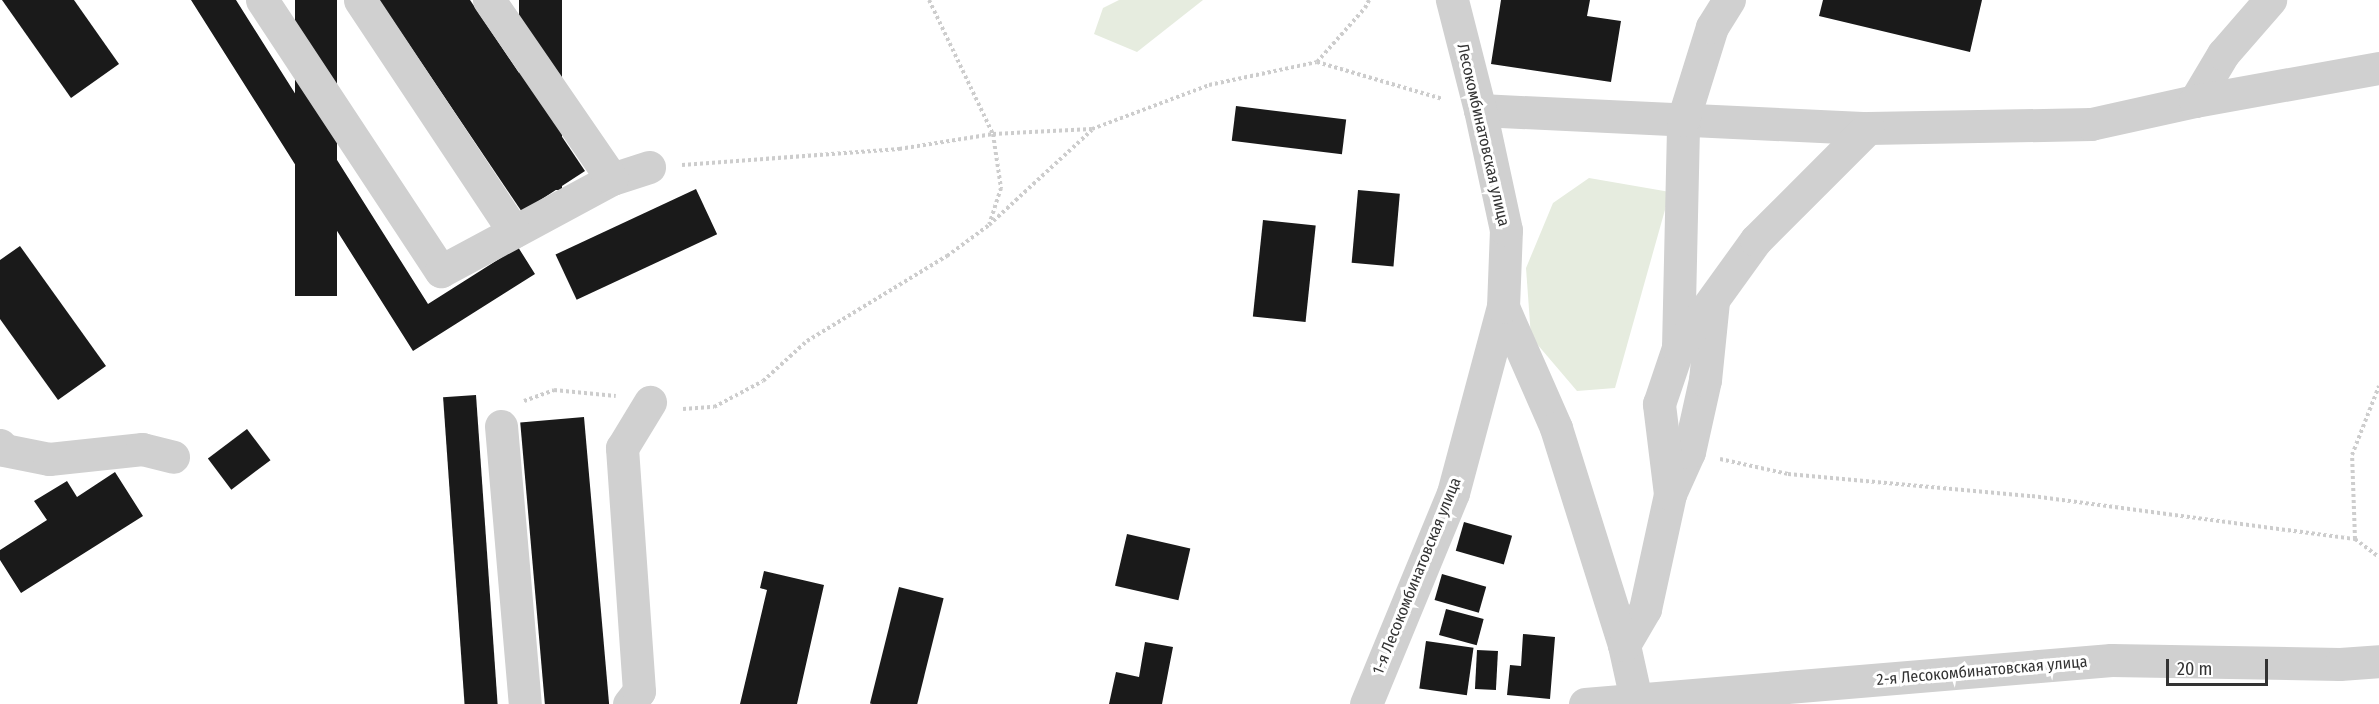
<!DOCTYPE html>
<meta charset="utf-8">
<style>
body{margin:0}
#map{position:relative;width:2379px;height:704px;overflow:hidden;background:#fff;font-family:"Fira Sans Condensed",sans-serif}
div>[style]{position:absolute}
.green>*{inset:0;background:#e6ecdf}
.building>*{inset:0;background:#1a1a1a;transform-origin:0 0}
.path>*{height:4px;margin-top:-2px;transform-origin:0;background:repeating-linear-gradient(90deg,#cdcdcd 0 3px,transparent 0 6px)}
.minor>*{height:33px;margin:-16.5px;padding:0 16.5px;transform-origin:16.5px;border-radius:16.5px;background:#d0d0d0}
span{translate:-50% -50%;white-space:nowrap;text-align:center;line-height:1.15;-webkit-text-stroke:6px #fff;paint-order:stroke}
.street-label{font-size:16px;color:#333}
.scale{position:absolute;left:2166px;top:659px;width:102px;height:27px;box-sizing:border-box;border:3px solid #333;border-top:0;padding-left:8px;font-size:18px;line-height:21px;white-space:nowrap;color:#333;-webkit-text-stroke:4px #fff;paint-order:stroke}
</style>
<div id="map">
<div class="green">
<i style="clip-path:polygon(1119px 0,1203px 0,1137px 52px,1094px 34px,1103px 8px)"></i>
<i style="clip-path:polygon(1589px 178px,1670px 192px,1615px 388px,1577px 391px,1531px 337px,1526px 268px,1553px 203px)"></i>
</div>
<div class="building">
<i style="clip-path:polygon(2px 0,74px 0,119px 64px,71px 98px)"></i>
<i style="clip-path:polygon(191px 0,236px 0,428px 304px,518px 247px,535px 274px,413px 351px)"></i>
<i style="left:295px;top:0;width:42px;height:296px"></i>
<i style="clip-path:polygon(379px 0,470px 0,585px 171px,522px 212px)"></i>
<i style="left:519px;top:0;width:43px;height:190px"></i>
<i style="clip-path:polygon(1501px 0,1590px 0,1587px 16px,1621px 21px,1611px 82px,1491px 64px)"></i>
<i style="clip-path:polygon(1823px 0,1982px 0,1970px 52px,1819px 16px)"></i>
<i style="left:1236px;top:106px;width:111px;height:35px;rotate:7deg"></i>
<i style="left:696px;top:189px;width:50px;height:155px;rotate:65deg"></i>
<i style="left:1358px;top:190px;width:42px;height:73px;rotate:5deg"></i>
<i style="left:1263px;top:220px;width:53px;height:97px;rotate:6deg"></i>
<i style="clip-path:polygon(20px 246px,106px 366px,58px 400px,0 319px,0 260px)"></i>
<i style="left:476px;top:395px;width:310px;height:33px;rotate:86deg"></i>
<i style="left:584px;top:417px;width:288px;height:64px;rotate:85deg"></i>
<i style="left:247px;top:429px;width:39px;height:49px;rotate:53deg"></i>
<i style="clip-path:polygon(115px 472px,143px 516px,21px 593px,0 560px,0 550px,47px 520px,34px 501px,67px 481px,77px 497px)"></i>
<i style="left:1464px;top:522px;width:50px;height:30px;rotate:16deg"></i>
<i style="left:1127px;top:534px;width:65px;height:53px;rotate:13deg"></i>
<i style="clip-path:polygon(764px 571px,824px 585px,797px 704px,740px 704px,767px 590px,760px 588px)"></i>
<i style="left:1442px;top:574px;width:46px;height:27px;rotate:16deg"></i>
<i style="left:899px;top:587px;width:46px;height:120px;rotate:14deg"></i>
<i style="left:1446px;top:609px;width:39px;height:27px;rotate:15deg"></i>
<i style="clip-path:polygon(1523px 634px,1555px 637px,1550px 699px,1507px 695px,1510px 665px,1521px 666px)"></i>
<i style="left:1426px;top:641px;width:48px;height:48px;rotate:8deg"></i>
<i style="clip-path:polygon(1145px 642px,1173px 647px,1162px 704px,1109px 704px,1116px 672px,1139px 677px)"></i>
<i style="left:1477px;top:650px;width:21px;height:39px;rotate:3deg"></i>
</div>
<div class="path">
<i style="left:929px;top:0;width:148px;rotate:64.5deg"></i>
<i style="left:993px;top:134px;width:55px;rotate:81.6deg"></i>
<i style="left:1001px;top:188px;width:38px;rotate:108deg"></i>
<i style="left:1317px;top:62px;width:131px;rotate:16.4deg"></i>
<i style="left:682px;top:165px;width:218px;rotate:-4.2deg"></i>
<i style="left:899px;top:149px;width:95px;rotate:-9.1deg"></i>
<i style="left:993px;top:134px;width:99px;rotate:-2.9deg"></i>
<i style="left:1092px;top:129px;width:125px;rotate:-20.6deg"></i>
<i style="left:1209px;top:85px;width:110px;rotate:-12deg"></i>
<i style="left:1317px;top:62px;width:72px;rotate:-48.4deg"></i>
<i style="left:1365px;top:8px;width:9px;rotate:-63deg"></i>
<i style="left:524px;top:401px;width:32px;rotate:-20deg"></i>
<i style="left:554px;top:390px;width:62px;rotate:5.5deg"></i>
<i style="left:683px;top:409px;width:31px;rotate:-4deg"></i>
<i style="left:714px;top:407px;width:55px;rotate:-28deg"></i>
<i style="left:763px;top:381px;width:59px;rotate:-42.3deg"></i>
<i style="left:807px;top:341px;width:164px;rotate:-31.3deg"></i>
<i style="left:947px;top:256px;width:52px;rotate:-36.4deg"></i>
<i style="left:989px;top:225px;width:140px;rotate:-42.7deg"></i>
<i style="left:1720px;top:459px;width:70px;rotate:12.4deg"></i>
<i style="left:1788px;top:474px;width:245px;rotate:5.2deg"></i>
<i style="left:2032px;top:496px;width:326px;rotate:7.6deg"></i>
<i style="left:2355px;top:539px;width:30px;rotate:37deg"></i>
<i style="left:2355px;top:539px;width:84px;rotate:-92deg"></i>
<i style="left:2352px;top:455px;width:74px;rotate:-68.6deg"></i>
</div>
<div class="minor">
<i style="left:262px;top:0;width:325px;rotate:56.6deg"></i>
<i style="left:441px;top:271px;width:194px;rotate:-28.3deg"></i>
<i style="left:612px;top:179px;width:39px;rotate:-18deg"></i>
<i style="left:360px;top:0;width:278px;rotate:56.4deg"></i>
<i style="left:489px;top:0;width:217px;rotate:55.5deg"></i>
<i style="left:2195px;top:101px;width:55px;rotate:-59.2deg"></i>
<i style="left:2223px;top:54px;width:72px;rotate:-49deg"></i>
<i style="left:1480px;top:110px;width:388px;rotate:2.7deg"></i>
<i style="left:1868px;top:128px;width:223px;rotate:-1deg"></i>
<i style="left:2091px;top:124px;width:107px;rotate:-12.5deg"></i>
<i style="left:2195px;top:101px;width:187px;rotate:-10.2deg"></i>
<i style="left:1503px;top:307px;width:132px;rotate:66.3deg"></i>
<i style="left:1556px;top:428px;width:227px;rotate:72.6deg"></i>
<i style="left:1624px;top:645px;width:60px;rotate:77.6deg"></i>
<i style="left:1678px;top:348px;width:228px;rotate:-88.7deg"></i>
<i style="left:1683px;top:120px;width:97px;rotate:-72.7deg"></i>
<i style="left:1712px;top:27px;width:32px;rotate:-58deg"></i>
<i style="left:501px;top:426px;width:279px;rotate:85.1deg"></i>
<i style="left:0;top:445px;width:6px;rotate:51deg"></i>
<i style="left:4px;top:450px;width:46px;rotate:11.3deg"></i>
<i style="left:49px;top:459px;width:94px;rotate:-6.1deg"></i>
<i style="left:142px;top:449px;width:32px;rotate:14deg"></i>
<i style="left:1670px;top:494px;width:46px;rotate:-65.7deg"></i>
<i style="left:1689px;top:452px;width:74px;rotate:-77.5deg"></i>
<i style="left:1705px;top:380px;width:79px;rotate:-84.2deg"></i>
<i style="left:1624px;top:645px;width:42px;rotate:-59.7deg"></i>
<i style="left:1645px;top:609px;width:118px;rotate:-77.7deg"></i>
<i style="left:1670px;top:494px;width:91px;rotate:-97deg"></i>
<i style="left:1659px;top:404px;width:59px;rotate:-71.3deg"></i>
<i style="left:1678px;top:348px;width:133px;rotate:-54.2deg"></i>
<i style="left:1756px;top:240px;width:158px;rotate:-45deg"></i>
<i style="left:629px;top:704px;width:16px;rotate:-52deg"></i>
<i style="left:639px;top:691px;width:244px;rotate:-94deg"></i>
<i style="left:622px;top:448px;width:54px;rotate:-58.7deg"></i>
<i style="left:1366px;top:704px;width:228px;rotate:-67.6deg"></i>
<i style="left:1453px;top:493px;width:193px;rotate:-75deg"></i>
<i style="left:1503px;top:307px;width:77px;rotate:-87.8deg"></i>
<i style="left:1506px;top:230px;width:123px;rotate:-102.2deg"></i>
<i style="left:1480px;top:110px;width:114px;rotate:-104.3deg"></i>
<i style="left:1585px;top:704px;width:528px;rotate:-4.78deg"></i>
<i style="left:2111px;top:660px;width:229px;rotate:1deg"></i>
<i style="left:2340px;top:664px;width:39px;rotate:-4deg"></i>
</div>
<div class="street-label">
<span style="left:1483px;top:135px;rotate:77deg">Лесокомбинатовская улица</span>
<span style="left:1417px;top:576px;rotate:-68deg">1-я Лесокомбинатовская улица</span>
<span style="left:1982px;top:671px;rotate:-5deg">2-я Лесокомбинатовская улица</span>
</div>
<div class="scale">20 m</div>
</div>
